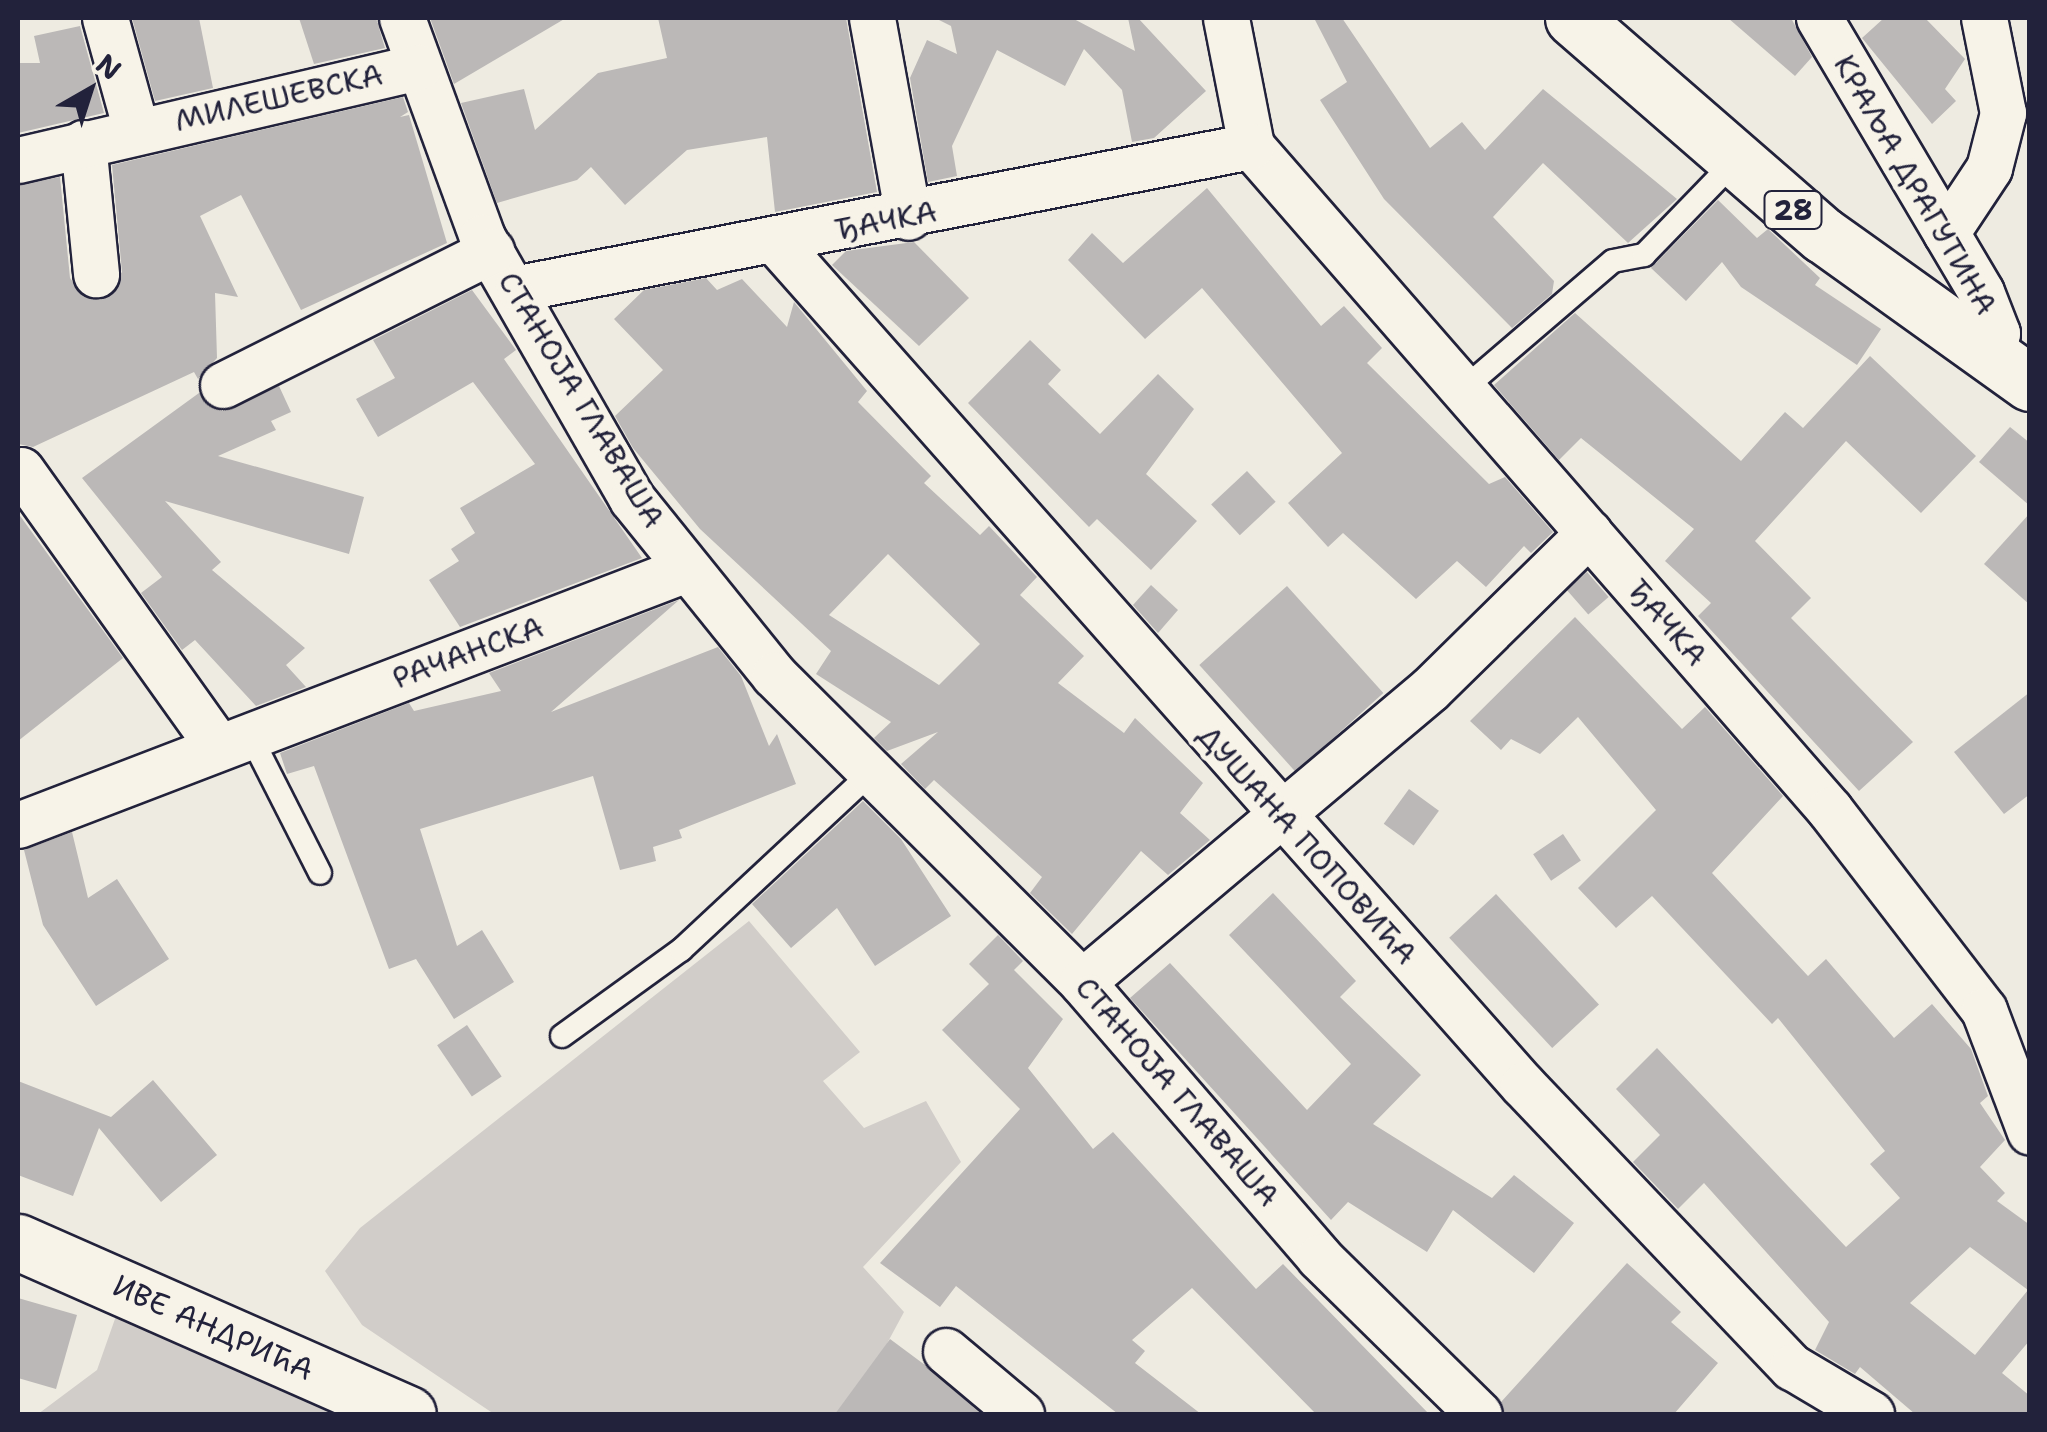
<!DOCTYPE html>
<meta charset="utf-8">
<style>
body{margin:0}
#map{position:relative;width:2047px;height:1432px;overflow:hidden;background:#eeebe1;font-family:"Shantell Sans",sans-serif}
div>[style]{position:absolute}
.green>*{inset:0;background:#d1cdc9}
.building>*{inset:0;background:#bbb8b7;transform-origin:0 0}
.roads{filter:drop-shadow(2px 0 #22223b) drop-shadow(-2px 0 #22223b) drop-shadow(0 2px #22223b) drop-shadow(0 -2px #22223b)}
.lane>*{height:22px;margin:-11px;padding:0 11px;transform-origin:11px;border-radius:11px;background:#f7f3e8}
.street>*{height:45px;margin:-22.5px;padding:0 22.5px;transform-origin:22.5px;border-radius:22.5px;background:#f7f3e8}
.secondary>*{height:55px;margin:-27.5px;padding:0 27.5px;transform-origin:27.5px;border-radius:27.5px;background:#f7f3e8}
.primary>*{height:55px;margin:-27.5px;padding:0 27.5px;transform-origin:27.5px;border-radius:27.5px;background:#f7f3e8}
span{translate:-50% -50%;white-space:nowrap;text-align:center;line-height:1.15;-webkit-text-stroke:10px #f7f3e8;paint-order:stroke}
.shield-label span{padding:2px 8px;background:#f7f3e8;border:2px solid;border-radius:8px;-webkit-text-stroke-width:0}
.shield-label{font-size:28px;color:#22223b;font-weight:700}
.street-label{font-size:30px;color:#22223b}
.frame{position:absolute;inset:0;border:20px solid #22223b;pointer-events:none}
.north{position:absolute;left:40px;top:40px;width:100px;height:100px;-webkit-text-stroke:8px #f7f3e8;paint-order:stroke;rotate:39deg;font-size:28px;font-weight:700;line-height:40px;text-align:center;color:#22223b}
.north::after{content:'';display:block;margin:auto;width:35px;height:45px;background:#22223b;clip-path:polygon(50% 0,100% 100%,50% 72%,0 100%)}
</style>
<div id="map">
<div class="green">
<i style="clip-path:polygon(749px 921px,860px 1052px,823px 1081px,864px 1128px,926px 1101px,961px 1162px,863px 1267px,904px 1312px,849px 1414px,494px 1414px,362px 1325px,325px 1271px,360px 1228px)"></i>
<i style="clip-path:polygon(116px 1316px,175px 1337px,340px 1414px,38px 1414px,97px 1370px)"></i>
</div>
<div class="building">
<i style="clip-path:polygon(132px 18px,199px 18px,213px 88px,155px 101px)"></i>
<i style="clip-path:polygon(299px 18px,376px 18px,385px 48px,314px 64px)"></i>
<i style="clip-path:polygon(430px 18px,566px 18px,454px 84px)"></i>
<i style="clip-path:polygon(658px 18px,846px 18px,877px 192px,775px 212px,767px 137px,687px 150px,625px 205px,591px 167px,577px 180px,497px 203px,461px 103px,524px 89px,535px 130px,598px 73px,667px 58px)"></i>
<i style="clip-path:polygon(935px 18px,1072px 18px,1135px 51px,1128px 18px,1138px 18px,1206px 91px,1154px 138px,1132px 142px,1122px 90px,1084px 49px,1065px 86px,997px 50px,952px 146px,957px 176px,928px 182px,910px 78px,927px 40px,957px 54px,951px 26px)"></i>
<i style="clip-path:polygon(1314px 18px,1342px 18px,1430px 148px,1462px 122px,1485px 150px,1543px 89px,1677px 199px,1628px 243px,1543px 163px,1493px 217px,1554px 281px,1552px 294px,1512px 328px,1384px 199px,1320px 100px,1347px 82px)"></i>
<i style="clip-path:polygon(1728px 18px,1791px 18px,1812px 57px,1795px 76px)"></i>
<i style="clip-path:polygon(1884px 18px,1925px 18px,1965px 59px,1945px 89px,1956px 101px,1932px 124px,1862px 38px)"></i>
<i style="clip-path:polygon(80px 26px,104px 113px,18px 133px,18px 63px,40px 63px,34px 36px)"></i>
<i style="clip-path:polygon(403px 97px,408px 112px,400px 117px,409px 115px,447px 243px,301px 310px,241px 195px,200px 216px,238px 297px,215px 293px,217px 358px,198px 379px,194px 372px,33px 447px,18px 444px,18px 185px,60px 177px,70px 278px,84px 297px,100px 300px,122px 272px,112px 165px)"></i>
<i style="clip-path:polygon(1207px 188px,1321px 326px,1344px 306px,1382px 348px,1367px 363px,1489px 484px,1505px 477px,1553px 532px,1531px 553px,1524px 546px,1486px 587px,1457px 561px,1416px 599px,1343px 533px,1328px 547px,1288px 503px,1342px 453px,1202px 288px,1145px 339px,1068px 260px,1092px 233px,1123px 263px)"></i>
<i style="clip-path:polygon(1718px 200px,1757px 238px,1768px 229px,1820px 278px,1815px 285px,1881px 329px,1857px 365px,1741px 287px,1722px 262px,1686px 301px,1651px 268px)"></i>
<i style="clip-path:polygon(914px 242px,969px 298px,919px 346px,832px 265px,846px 251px)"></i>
<i style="clip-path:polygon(evenodd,706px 278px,717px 290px,742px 279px,787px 327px,794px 302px,867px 391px,858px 402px,931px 476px,924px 483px,980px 535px,989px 526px,1037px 577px,1020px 595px,1084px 656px,1058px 683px,1124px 733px,1135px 718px,1203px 783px,1180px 813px,1210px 840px,1168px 875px,1141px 851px,1072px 934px,1030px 893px,1042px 877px,934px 780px,925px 789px,901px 764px,938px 732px,887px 751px,874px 738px,891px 722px,816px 674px,831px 651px,700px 529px,633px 448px,615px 416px,663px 370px,614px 319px,644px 290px,706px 278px,888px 554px,980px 644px,939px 685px,829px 615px,888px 554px)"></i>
<i style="clip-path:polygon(472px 290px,516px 350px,504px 359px,642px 558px,460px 627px,429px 580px,459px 561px,451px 549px,475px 533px,460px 508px,535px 464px,473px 382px,378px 437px,356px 399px,395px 378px,373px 340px)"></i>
<i style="clip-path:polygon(1575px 313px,1741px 461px,1785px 412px,1803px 428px,1870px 356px,1976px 456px,1921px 513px,1846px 441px,1755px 541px,1811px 598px,1791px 618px,1913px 742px,1859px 791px,1698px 616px,1711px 603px,1665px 561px,1694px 529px,1581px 438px,1559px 460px,1494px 385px)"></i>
<i style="clip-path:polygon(1030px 340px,1061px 370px,1048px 384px,1100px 434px,1158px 374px,1194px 409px,1146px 474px,1197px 521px,1151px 570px,1097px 519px,1089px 527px,968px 403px)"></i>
<i style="clip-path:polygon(279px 386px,291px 412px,271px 421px,276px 430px,218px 456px,364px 497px,349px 554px,165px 501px,221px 562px,212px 570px,305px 648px,286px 665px,306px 687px,256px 706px,195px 640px,182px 650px,141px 593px,162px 577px,82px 478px,199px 393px,222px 411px)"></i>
<i style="clip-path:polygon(2010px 427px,2030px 443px,2030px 506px,1979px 462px)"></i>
<i style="left:1247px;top:471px;width:42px;height:49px;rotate:47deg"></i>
<i style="clip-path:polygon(18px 513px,123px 658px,18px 741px)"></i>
<i style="clip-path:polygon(2030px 513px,2030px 605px,1984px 564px)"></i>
<i style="left:1587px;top:572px;width:33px;height:27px;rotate:49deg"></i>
<i style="clip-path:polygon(1151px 585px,1178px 610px,1158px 633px,1133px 605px)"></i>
<i style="left:1287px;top:586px;width:144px;height:118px;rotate:48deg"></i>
<i style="clip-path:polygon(679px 600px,551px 712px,718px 647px,741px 676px,769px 746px,777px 734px,796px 784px,679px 830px,682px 838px,653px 847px,656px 861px,620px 870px,593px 776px,420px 829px,457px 946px,482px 930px,514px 982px,454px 1019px,416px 959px,389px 969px,314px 766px,287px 774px,280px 753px,409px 703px,414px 711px,501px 691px,489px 673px)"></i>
<i style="clip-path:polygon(evenodd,1575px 617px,1682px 729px,1705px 707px,1783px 796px,1712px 873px,1808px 976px,1826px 959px,1894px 1038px,1932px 1004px,1971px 1049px,1988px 1096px,1980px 1103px,2005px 1140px,1980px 1167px,2005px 1193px,1997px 1201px,2030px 1225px,2030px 1340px,2002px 1373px,2030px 1396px,2030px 1414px,1915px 1414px,1860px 1367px,1855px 1374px,1815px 1350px,1829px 1322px,1704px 1183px,1678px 1209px,1633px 1162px,1660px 1135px,1616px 1089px,1657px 1048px,1846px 1247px,1900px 1198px,1870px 1164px,1885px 1151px,1778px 1018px,1772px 1024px,1652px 896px,1616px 928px,1578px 888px,1656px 810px,1578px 717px,1540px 754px,1511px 739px,1501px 750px,1470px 721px,1575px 617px,1970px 1247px,2028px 1290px,1975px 1355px,1910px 1303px,1970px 1247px)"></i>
<i style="clip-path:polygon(2030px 692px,2030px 794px,2004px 814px,1954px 752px)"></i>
<i style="left:1409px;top:789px;width:37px;height:43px;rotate:36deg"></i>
<i style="clip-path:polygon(863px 801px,901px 839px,951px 916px,875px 966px,837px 908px,791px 948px,752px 904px)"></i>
<i style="clip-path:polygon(72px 832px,88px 898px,117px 879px,169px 959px,96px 1006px,43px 925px,24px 850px)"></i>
<i style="left:1563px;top:834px;width:32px;height:36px;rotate:56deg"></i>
<i style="clip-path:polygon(1273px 893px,1356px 981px,1340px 997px,1421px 1075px,1373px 1124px,1492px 1198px,1514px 1175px,1574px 1223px,1534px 1273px,1453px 1210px,1427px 1252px,1348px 1202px,1331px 1220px,1130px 998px,1170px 963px,1307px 1110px,1351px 1064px,1229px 935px)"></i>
<i style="left:1496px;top:894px;width:151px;height:64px;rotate:47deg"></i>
<i style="clip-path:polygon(998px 935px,1023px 961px,1014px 970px,1063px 1019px,1028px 1068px,1093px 1149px,1113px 1132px,1256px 1289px,1283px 1264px,1429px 1414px,1316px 1414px,1192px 1288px,1132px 1340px,1145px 1351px,1135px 1363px,1201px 1414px,1118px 1414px,956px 1286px,940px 1307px,880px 1263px,1020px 1109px,942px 1030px,989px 984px,969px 964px)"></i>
<i style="left:467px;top:1025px;width:62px;height:36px;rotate:56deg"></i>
<i style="clip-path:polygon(153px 1080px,217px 1155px,161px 1202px,99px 1128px,73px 1196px,18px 1175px,18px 1081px,111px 1117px)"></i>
<i style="clip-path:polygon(1627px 1263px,1681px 1312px,1671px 1322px,1718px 1363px,1674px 1414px,1504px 1414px,1501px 1402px)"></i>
<i style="clip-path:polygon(18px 1298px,77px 1315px,56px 1389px,18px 1378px)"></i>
<i style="clip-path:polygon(890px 1339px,925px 1365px,981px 1414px,835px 1414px)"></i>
</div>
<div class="roads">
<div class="lane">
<i style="left:1460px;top:392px;width:201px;rotate:-40.6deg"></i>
<i style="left:1613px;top:261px;width:32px;rotate:-11deg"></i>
<i style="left:1644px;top:255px;width:131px;rotate:-45.9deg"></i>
<i style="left:248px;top:731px;width:159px;rotate:63.1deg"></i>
<i style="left:562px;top:1036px;width:147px;rotate:-35.9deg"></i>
<i style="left:681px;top:950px;width:261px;rotate:-43deg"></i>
</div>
<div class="street">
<i style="left:105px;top:18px;width:116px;rotate:74.5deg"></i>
<i style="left:402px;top:18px;width:233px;rotate:69.9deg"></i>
<i style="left:482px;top:237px;width:302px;rotate:60.2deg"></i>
<i style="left:632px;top:499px;width:226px;rotate:51.1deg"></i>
<i style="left:774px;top:675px;width:435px;rotate:44.9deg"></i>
<i style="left:1082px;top:982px;width:363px;rotate:49.2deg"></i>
<i style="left:1319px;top:1257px;width:224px;rotate:44.5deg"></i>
<i style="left:872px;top:18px;width:202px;rotate:79.7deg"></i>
<i style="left:1226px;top:18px;width:130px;rotate:78.9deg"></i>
<i style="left:1251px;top:146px;width:881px;rotate:48.91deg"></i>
<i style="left:1830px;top:810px;width:252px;rotate:52.4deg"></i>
<i style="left:1984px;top:1010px;width:130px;rotate:69.3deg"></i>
<i style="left:1819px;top:18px;width:318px;rotate:59.4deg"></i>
<i style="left:1981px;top:292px;width:44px;rotate:68.7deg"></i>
<i style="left:1997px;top:333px;width:25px;rotate:102deg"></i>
<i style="left:83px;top:143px;width:132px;rotate:84.3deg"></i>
<i style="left:18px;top:160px;width:411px;rotate:-13.1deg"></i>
<i style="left:1946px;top:233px;width:78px;rotate:-56.5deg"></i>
<i style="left:1989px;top:168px;width:57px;rotate:-75.7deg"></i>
<i style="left:2003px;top:113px;width:97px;rotate:-101.3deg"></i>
<i style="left:776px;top:242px;width:1126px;rotate:48.46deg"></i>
<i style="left:1523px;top:1085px;width:390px;rotate:46.4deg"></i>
<i style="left:1792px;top:1367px;width:92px;rotate:30.7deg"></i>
<i style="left:519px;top:288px;width:746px;rotate:-10.98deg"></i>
<i style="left:223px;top:385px;width:300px;rotate:-26.6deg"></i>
<i style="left:21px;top:470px;width:335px;rotate:54.5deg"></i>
<i style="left:18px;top:825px;width:715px;rotate:-20.97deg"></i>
<i style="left:1082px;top:982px;width:455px;rotate:-40.1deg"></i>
<i style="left:1430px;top:689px;width:223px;rotate:-44.5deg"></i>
<i style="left:946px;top:1351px;width:98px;rotate:40deg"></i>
</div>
<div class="secondary">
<i style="left:18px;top:1242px;width:426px;rotate:23.8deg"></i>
</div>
<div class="primary">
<i style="left:1573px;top:18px;width:331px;rotate:41deg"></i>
<i style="left:1823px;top:235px;width:254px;rotate:35.6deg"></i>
</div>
</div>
<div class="shield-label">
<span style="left:1793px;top:210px">28</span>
</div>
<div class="street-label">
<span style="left:279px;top:98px;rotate:-13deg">МИЛЕШЕВСКА</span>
<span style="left:1915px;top:185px;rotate:60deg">КРАЉА ДРАГУТИНА</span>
<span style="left:886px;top:221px;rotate:-11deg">ЂАЧКА</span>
<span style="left:581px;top:400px;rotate:59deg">СТАНОЈА ГЛАВАША</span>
<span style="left:1667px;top:623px;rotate:49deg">ЂАЧКА</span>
<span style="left:468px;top:653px;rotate:-20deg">РАЧАНСКА</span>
<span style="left:1307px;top:845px;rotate:48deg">ДУШАНА ПОПОВИЋА</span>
<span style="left:1177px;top:1092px;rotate:49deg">СТАНОЈА ГЛАВАША</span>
<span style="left:213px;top:1328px;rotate:24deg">ИВЕ АНДРИЋА</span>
</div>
<div class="frame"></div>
<div class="north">N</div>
</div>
